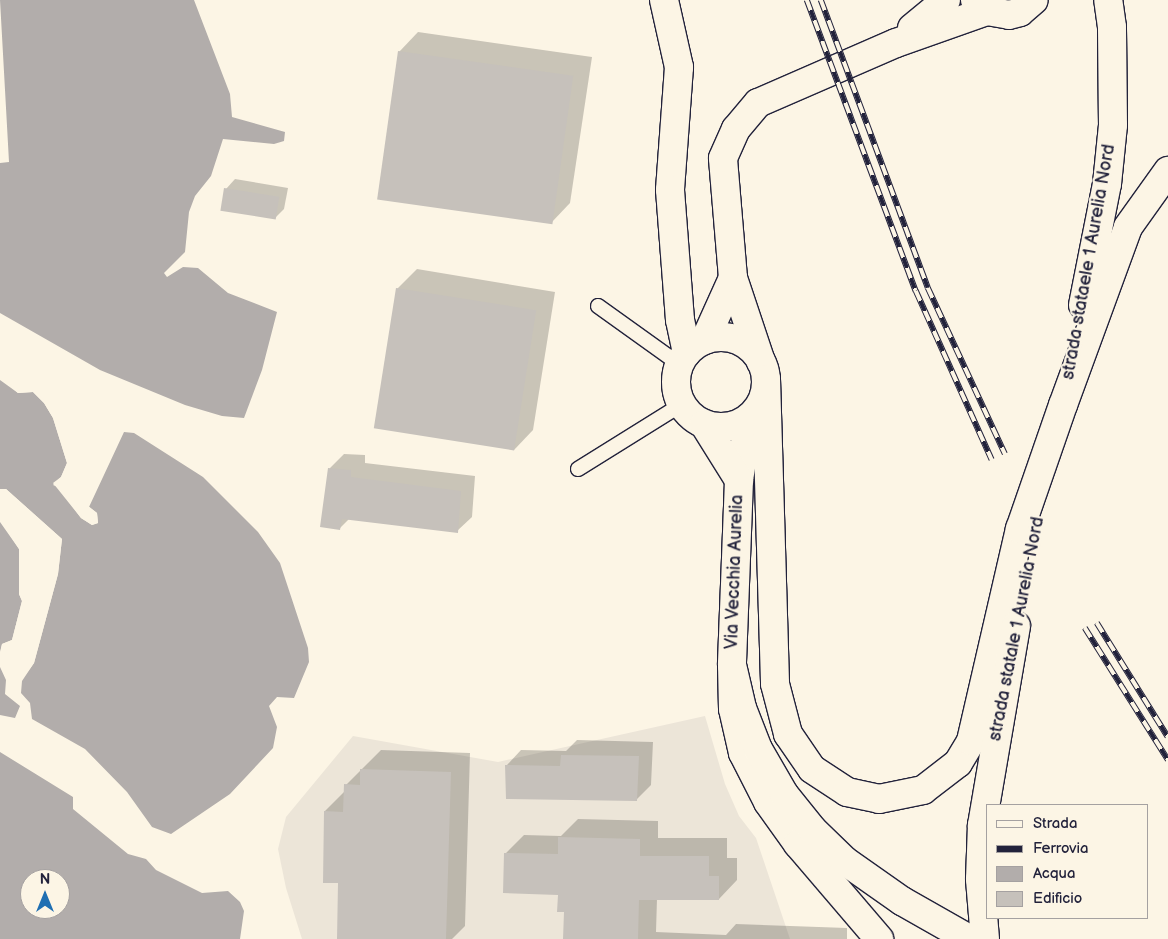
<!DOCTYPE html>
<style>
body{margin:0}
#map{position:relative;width:1168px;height:939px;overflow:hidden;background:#fcf5e5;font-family:"Balsamiq Sans",sans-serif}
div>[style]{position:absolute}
.built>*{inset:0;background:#ece5d8}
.water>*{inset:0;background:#b2adab}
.pier>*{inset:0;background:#fcf5e5}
.shadow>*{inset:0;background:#0003}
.building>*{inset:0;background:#c6c1bb;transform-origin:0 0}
.roads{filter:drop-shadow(1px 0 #22223b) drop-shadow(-1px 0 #22223b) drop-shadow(0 1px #22223b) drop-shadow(0 -1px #22223b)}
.service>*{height:14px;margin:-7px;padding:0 7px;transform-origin:7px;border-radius:7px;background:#fcf5e5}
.minor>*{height:28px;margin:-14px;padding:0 14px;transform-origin:14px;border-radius:14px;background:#fcf5e5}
.tertiary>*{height:28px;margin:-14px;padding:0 14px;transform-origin:14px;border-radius:14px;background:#fcf5e5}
.tertiary>.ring{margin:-14px;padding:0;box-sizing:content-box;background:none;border:28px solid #fcf5e5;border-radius:50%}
.secondary>*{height:28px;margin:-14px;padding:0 14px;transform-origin:14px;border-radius:14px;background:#fcf5e5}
.rail>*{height:5.5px;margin-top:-2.75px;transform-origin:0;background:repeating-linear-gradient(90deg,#fcf5e5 0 11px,#22223b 0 22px);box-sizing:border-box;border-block:1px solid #22223b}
span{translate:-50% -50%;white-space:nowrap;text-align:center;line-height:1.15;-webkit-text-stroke:4.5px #fcf5e5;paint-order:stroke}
.street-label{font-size:18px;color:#22223b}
.legend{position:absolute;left:986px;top:804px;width:162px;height:115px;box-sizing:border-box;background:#fcf5e5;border:1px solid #a5a1a1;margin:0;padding:6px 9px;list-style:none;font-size:15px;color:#22223b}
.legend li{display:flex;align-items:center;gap:10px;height:25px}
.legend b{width:25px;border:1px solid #a5a1a1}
.north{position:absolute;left:20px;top:869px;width:50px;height:50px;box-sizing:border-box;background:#fcf5e5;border:1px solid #a5a1a1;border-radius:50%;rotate:0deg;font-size:14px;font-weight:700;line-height:20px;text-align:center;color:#22223b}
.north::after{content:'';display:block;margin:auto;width:18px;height:22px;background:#1f6fb2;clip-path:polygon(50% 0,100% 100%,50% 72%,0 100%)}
</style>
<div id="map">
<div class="built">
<i style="clip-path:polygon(705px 716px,725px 784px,739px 816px,756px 838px,790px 939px,302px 939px,286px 888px,278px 849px,286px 817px,353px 736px,498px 762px)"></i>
</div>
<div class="water">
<i style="clip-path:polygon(0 0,194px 0,230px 94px,232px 117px,285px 132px,284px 141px,274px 144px,223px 139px,211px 176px,195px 196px,189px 212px,185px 252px,164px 273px,167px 277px,183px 267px,198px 268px,228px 293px,277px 312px,262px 370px,244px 418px,222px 416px,185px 405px,100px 370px,0 313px,0 163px,9px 162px)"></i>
<i style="clip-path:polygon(0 380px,18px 393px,33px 392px,44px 403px,53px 418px,67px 463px,61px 477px,53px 483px,81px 518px,92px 525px,98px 523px,97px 513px,89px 507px,124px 432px,134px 433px,203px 477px,258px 532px,280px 563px,308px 648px,309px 662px,294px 698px,277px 697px,269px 706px,277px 727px,273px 748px,230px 794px,171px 834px,152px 827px,127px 792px,85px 749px,32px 719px,30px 703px,21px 693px,22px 681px,34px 663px,58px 574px,62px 539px,6px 489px,0 489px)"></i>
<i style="clip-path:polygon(0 522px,19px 549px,19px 594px,22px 601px,12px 640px,2px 644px,0 652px)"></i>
<i style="clip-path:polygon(0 667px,6px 680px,5px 694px,20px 706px,15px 718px,0 715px)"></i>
<i style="clip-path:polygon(evenodd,0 752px,73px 797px,73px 809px,128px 854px,146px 859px,156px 870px,202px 893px,228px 891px,240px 902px,244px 911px,240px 939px,0 939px,0 752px,30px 879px,60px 879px,60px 909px,30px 909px,30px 879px)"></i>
</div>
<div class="pier">
<i style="clip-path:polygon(1px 378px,19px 390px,34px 390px,46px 402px,55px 417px,69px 463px,63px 479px,56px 484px,83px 516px,95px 521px,87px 505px,97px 513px,98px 523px,92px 525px,81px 518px,58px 487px,53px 485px,61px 477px,67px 463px,53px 418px,44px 403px,33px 392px,18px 393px)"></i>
<i style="clip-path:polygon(0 489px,6px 489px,62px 539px,58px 574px,34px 663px,20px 682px,32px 662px,56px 573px,59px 540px)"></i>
<i style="clip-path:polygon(0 520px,22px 549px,22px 594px,25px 601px,15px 641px,4px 646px,0 654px,2px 644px,12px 640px,22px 601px,19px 594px,19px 549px)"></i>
</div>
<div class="shadow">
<i style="clip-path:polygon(418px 32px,592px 57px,570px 203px,551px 223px,399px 52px)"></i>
<i style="clip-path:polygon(235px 179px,288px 188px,284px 209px,274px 219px,226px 189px)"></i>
<i style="clip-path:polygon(417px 269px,555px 292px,533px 430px,514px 450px,397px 289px)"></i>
<i style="clip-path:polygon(344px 454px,365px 455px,365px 463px,475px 476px,472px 517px,457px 531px,349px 519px,340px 528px,330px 468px)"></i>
<i style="clip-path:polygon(577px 740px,653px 742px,651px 785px,636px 800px,507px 765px,521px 750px,566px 751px)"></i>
<i style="clip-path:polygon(381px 750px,470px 753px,465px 926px,452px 939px,338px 939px,339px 882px,325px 882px,325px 811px,345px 791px,346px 785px)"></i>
<i style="clip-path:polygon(578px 819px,658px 821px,658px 838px,727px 838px,727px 858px,737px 858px,737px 880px,719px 899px,657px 899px,656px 932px,726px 935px,736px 924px,847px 928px,847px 939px,564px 939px,565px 910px,560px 893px,505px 854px,524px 835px,561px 836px)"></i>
</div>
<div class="building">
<i style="left:398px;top:51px;width:177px;height:150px;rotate:8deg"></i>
<i style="left:224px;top:188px;width:56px;height:23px;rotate:9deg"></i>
<i style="left:396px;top:288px;width:142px;height:142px;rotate:9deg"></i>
<i style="clip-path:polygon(328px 468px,351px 470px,351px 477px,461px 491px,458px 533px,342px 519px,340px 530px,320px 527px)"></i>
<i style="clip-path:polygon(561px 755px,639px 756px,637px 801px,506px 799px,505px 765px,560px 766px)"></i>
<i style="clip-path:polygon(360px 769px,451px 772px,446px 939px,337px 939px,338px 883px,323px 883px,324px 811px,343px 812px,344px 784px,360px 785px)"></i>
<i style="clip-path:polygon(558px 837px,640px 839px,640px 856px,709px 856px,709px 876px,719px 876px,719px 900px,639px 900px,638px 939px,563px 939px,564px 912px,557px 912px,558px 895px,503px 893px,504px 853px,558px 854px)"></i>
</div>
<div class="roads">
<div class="service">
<i style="left:598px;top:306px;width:100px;rotate:35.6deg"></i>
<i style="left:578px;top:469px;width:121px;rotate:-31.9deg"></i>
</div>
<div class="minor">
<i style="left:664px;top:0;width:69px;rotate:77.4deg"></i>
<i style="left:679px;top:67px;width:123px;rotate:94.2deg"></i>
<i style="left:670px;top:190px;width:130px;rotate:85.6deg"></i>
<i style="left:680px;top:320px;width:33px;rotate:78deg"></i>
</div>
<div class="tertiary">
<i style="left:975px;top:0;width:16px;rotate:43deg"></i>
<i style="left:987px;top:11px;width:22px;rotate:10deg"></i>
<i style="left:1009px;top:15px;width:11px;rotate:-15deg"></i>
<i style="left:1020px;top:12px;width:18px;rotate:-41deg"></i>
<i style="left:912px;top:28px;width:44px;rotate:-39.5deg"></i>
<i class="ring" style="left:676px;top:337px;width:62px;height:62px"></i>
<i style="left:705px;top:340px;width:68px;rotate:-65.7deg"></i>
<i style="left:761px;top:362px;width:89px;rotate:-108.4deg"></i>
<i style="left:733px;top:278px;width:120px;rotate:-94.8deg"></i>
<i style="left:723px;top:158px;width:32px;rotate:-66deg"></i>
<i style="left:736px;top:129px;width:34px;rotate:-50deg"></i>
<i style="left:758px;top:103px;width:150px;rotate:-23.5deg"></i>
<i style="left:896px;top:43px;width:96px;rotate:-19.4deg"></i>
<i style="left:749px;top:418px;width:63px;rotate:99.2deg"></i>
<i style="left:739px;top:480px;width:185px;rotate:92.2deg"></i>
<i style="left:732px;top:665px;width:44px;rotate:88.7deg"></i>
<i style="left:733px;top:709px;width:45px;rotate:77.2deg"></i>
<i style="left:743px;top:753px;width:55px;rotate:63deg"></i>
<i style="left:768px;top:802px;width:52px;rotate:54.5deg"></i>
<i style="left:798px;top:844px;width:125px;rotate:49.5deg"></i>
<i style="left:704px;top:424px;width:66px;rotate:58deg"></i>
</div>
<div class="secondary">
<i style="left:1083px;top:305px;width:123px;rotate:-78.8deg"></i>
<i style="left:1107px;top:184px;width:59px;rotate:-84.2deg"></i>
<i style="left:1113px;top:125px;width:98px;rotate:-90.6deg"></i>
<i style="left:1112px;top:27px;width:27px;rotate:-98deg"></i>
<i style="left:766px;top:379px;width:305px;rotate:88.3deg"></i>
<i style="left:775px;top:684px;width:52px;rotate:75.4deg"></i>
<i style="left:788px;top:734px;width:42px;rotate:55.6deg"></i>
<i style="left:812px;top:769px;width:42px;rotate:33.3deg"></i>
<i style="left:847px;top:792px;width:33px;rotate:12deg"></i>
<i style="left:879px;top:799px;width:45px;rotate:-11.6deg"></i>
<i style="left:923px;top:790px;width:44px;rotate:-37.6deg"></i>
<i style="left:958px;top:763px;width:26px;rotate:-59deg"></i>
<i style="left:971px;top:741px;width:218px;rotate:-77deg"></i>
<i style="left:1020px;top:529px;width:131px;rotate:-70.9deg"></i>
<i style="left:1063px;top:405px;width:189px;rotate:-69.9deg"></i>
<i style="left:1128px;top:227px;width:69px;rotate:-54.5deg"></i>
<i style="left:732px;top:665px;width:44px;rotate:76.9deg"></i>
<i style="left:742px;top:708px;width:44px;rotate:68.7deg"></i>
<i style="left:758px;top:749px;width:52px;rotate:60deg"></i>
<i style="left:784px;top:794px;width:45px;rotate:51.3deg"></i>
<i style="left:812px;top:829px;width:46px;rotate:44.1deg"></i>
<i style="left:845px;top:861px;width:70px;rotate:35.1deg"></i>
<i style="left:902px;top:901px;width:77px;rotate:29.6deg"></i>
<i style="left:985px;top:939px;width:60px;rotate:-94.8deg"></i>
<i style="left:980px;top:879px;width:54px;rotate:-87.9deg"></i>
<i style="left:982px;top:825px;width:202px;rotate:-80.3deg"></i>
</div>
</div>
<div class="rail">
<i style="left:807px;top:0;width:311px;rotate:69.5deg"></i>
<i style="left:916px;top:291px;width:185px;rotate:65.8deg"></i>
<i style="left:821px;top:0;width:307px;rotate:69.6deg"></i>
<i style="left:928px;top:288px;width:183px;rotate:65.1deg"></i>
<i style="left:1097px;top:623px;width:134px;rotate:58.1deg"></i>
<i style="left:1085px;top:628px;width:156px;rotate:57.8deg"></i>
</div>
<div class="street-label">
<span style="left:1089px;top:262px;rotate:-80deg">strada stataele 1 Aurelia Nord</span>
<span style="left:735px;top:572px;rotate:-88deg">Via Vecchia Aurelia</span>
<span style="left:1017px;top:629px;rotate:-79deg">strada statale 1 Aurelia Nord</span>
</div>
<ul class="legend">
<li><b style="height:6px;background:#fcf5e5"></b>Strada</li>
<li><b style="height:6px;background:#22223b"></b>Ferrovia</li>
<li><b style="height:14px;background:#b2adab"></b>Acqua</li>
<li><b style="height:14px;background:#c6c1bb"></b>Edificio</li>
</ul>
<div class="north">N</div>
</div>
